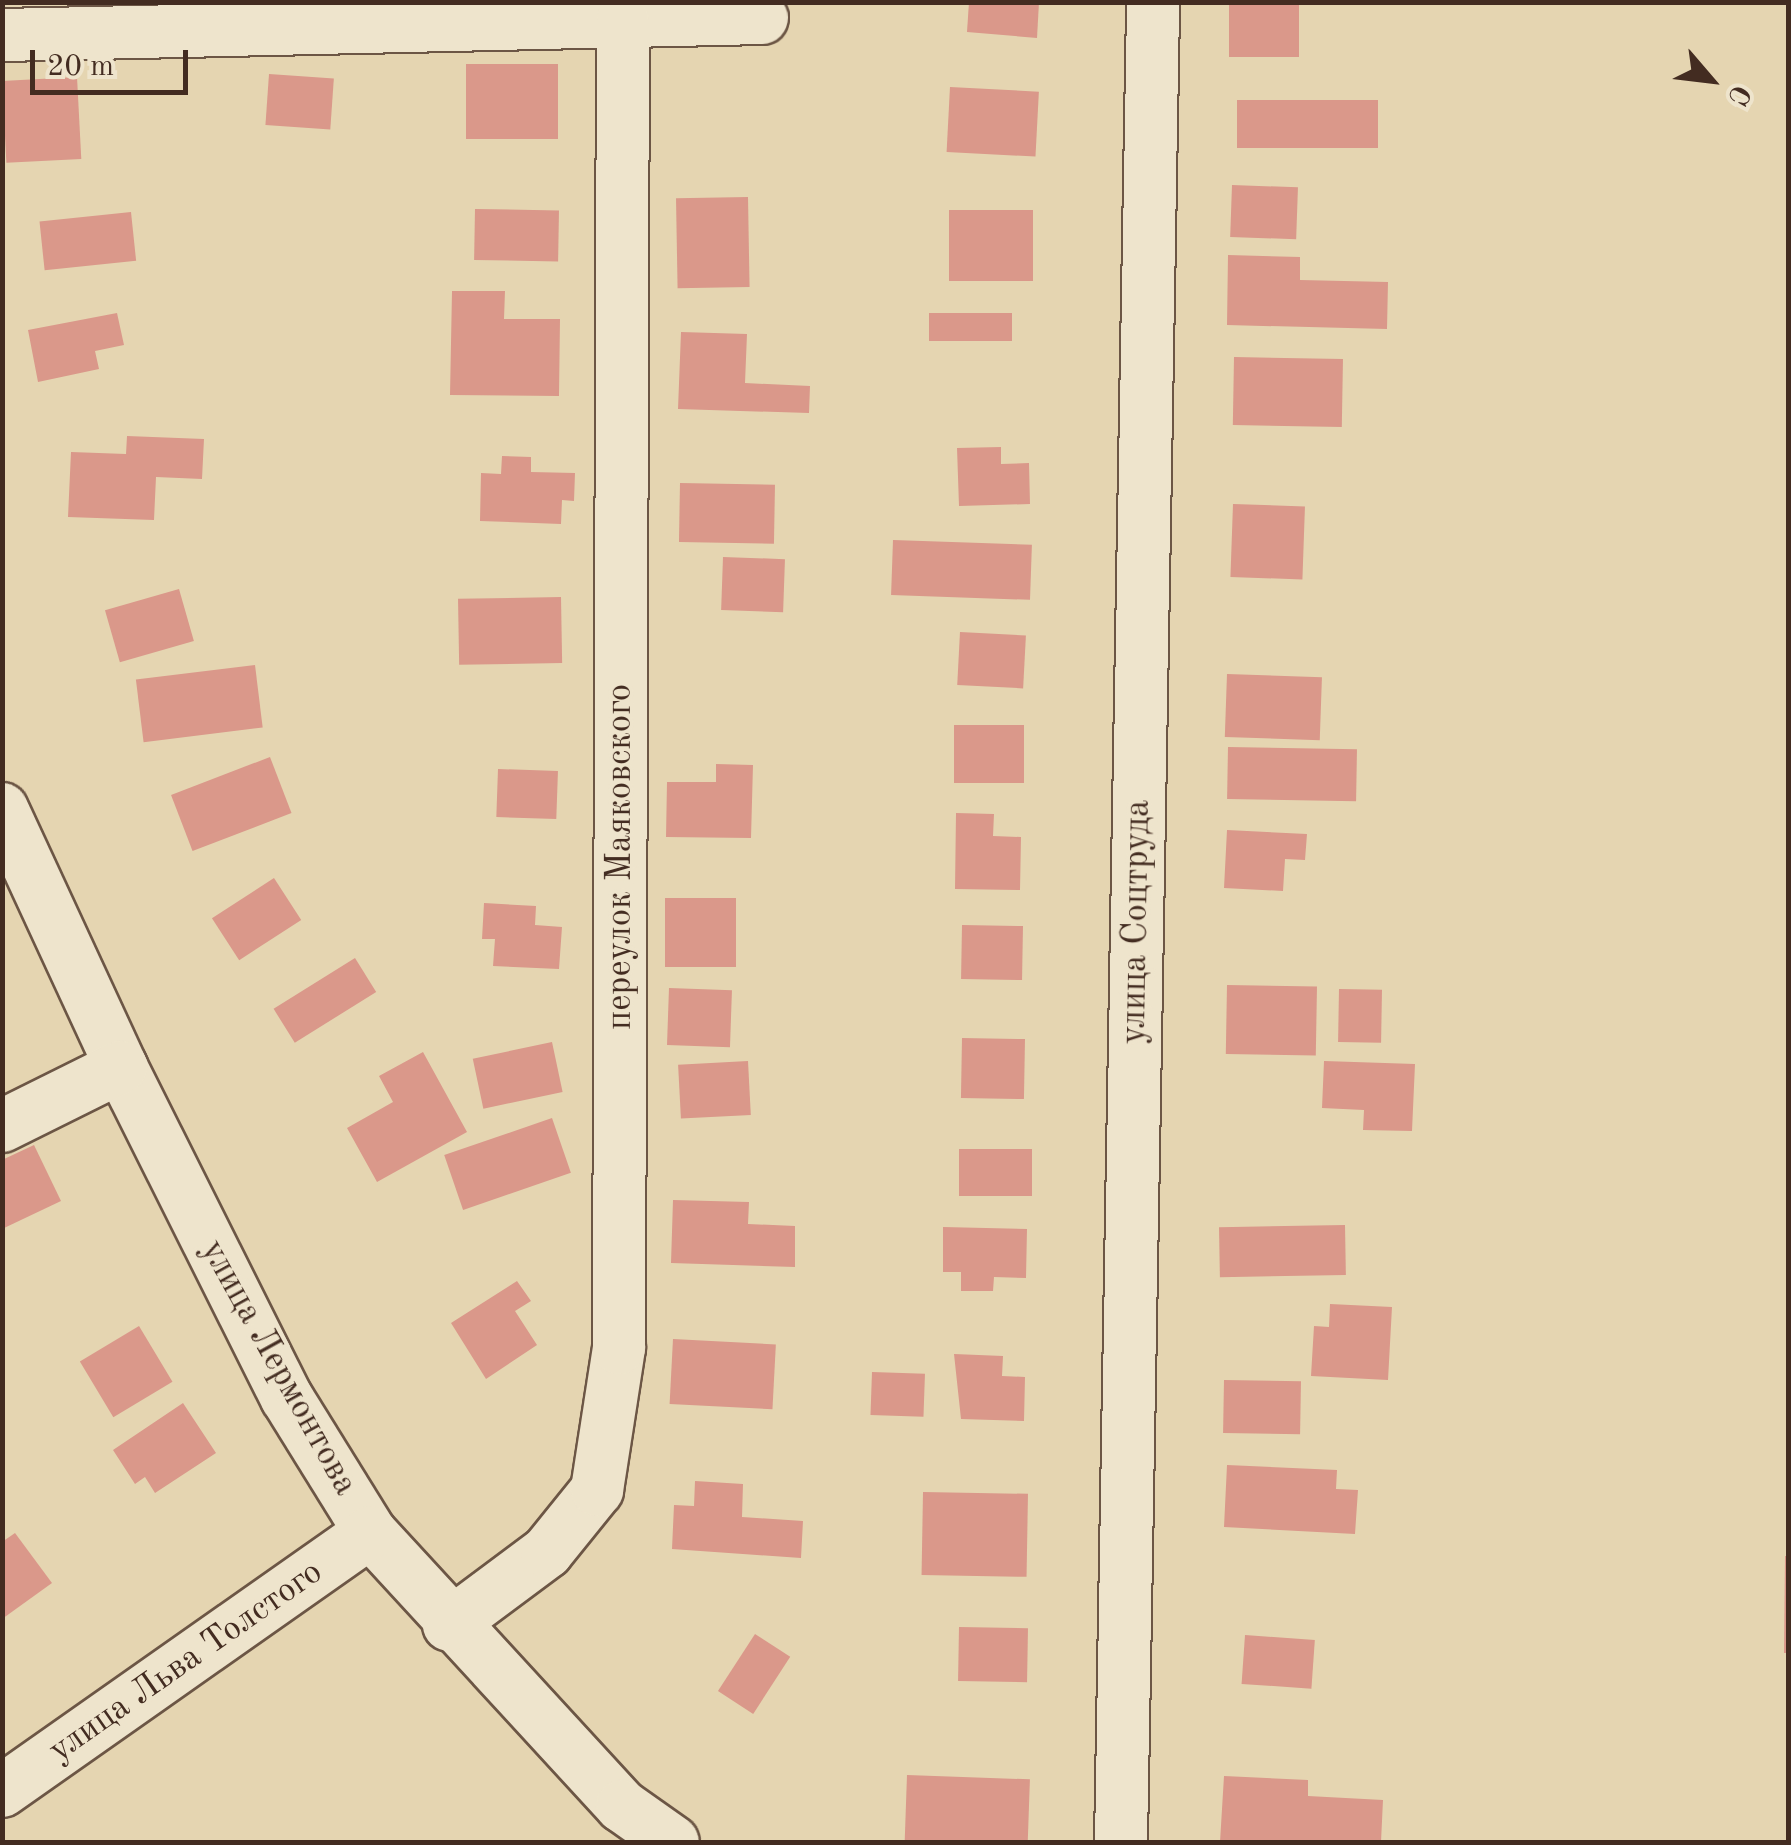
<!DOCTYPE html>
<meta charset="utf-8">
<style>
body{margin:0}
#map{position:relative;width:1791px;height:1845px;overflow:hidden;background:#e5d5b1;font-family:"Old Standard TT",serif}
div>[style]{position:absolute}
.building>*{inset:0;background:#da988a;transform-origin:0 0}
.roads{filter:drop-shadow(2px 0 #6c5645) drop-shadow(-2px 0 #6c5645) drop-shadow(0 2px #6c5645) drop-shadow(0 -2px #6c5645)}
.minor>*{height:52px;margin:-26px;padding:0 26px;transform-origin:26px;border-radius:26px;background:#eee4cc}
span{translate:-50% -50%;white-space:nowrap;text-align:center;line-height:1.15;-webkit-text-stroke:8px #eee4cc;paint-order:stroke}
.street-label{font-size:35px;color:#432c21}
.frame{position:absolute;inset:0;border:5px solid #432c21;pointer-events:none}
.north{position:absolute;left:1661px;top:30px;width:100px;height:100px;-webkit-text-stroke:8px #eee4cc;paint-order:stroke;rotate:118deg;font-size:28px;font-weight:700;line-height:40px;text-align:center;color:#432c21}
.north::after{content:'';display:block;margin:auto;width:35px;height:45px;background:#432c21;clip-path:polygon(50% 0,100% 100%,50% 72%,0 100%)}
.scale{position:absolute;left:30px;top:50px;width:158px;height:45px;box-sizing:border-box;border:5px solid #432c21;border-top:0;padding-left:12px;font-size:30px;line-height:35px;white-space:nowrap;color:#432c21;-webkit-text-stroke:8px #eee4cc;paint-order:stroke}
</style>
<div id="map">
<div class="building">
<i style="clip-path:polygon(969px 2px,1039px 2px,1037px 38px,967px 32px)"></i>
<i style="left:1229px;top:2px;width:70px;height:55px"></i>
<i style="left:466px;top:64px;width:92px;height:75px"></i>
<i style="left:269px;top:74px;width:65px;height:51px;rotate:4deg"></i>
<i style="left:77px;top:77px;width:82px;height:75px;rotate:87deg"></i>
<i style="left:950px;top:87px;width:89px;height:65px;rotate:3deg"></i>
<i style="left:1237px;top:100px;width:141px;height:48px"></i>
<i style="left:1232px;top:185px;width:66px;height:52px;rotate:2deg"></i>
<i style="left:748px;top:197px;width:90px;height:72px;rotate:89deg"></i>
<i style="left:475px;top:209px;width:84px;height:51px;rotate:1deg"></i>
<i style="left:949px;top:210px;width:84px;height:71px"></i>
<i style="left:131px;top:212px;width:49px;height:92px;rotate:84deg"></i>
<i style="clip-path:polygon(1228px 255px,1300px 257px,1300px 280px,1388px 282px,1387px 329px,1227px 325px)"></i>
<i style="clip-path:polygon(452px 291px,505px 291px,504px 319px,560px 319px,559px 396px,450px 395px)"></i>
<i style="clip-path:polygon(117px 313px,124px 345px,95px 351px,99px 369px,38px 382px,28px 330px)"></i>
<i style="left:929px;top:313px;width:83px;height:28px"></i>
<i style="clip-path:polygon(681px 332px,747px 334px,745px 383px,810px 386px,809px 413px,678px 409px)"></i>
<i style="left:1234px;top:357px;width:109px;height:68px;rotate:1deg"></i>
<i style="clip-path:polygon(127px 436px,204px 439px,202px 479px,156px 477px,154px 520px,68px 517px,71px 452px,126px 454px)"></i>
<i style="clip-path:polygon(1001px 447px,1001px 464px,1029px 463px,1030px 504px,959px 506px,957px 448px)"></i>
<i style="clip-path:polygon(502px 456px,531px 457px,531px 472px,575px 473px,574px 501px,562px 500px,561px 524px,480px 521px,481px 473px,501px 474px)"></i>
<i style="left:680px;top:483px;width:95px;height:59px;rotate:1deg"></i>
<i style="left:1233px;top:504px;width:72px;height:73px;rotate:2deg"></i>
<i style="left:893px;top:540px;width:139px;height:55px;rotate:2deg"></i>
<i style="left:723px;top:557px;width:62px;height:53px;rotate:2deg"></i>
<i style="left:179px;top:589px;width:54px;height:77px;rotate:74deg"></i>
<i style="left:561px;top:597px;width:66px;height:103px;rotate:89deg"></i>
<i style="left:960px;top:632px;width:66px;height:53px;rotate:3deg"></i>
<i style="left:255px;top:665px;width:63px;height:120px;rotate:83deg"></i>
<i style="left:1227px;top:674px;width:95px;height:63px;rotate:2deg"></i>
<i style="left:954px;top:725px;width:70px;height:58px"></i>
<i style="left:1228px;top:747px;width:129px;height:52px;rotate:1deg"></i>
<i style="left:270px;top:757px;width:60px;height:106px;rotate:69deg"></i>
<i style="clip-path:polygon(716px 764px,753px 765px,751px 838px,666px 837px,667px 782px,716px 782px)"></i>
<i style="left:498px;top:769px;width:60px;height:48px;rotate:2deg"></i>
<i style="clip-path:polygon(956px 813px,994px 814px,993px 836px,1021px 837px,1020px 890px,955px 889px)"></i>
<i style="clip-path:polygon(1227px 830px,1307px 834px,1305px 860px,1285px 859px,1283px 891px,1224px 888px)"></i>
<i style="left:274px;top:878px;width:50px;height:74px;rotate:57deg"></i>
<i style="left:665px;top:898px;width:71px;height:69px"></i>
<i style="clip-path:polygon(484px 903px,536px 906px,535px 925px,562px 927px,559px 969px,493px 966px,495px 939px,482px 939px)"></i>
<i style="left:962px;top:925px;width:61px;height:54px;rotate:1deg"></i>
<i style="left:355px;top:958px;width:40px;height:96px;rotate:58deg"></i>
<i style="left:1227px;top:985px;width:90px;height:69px;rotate:1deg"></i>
<i style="left:669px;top:988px;width:63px;height:57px;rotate:2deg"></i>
<i style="left:1339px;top:989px;width:43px;height:53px;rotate:1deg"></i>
<i style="left:962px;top:1038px;width:63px;height:60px;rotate:1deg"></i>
<i style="left:552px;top:1042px;width:51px;height:81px;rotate:78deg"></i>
<i style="clip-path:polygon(423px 1052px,467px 1132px,377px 1182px,347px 1128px,393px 1102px,379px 1076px)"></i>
<i style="left:748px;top:1061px;width:54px;height:70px;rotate:87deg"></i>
<i style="clip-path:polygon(1324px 1061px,1415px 1064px,1412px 1131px,1363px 1130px,1364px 1110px,1322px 1108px)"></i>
<i style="left:552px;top:1118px;width:58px;height:114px;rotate:71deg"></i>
<i style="clip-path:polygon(34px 1145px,61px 1201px,2px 1229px,2px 1160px)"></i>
<i style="left:1032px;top:1149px;width:47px;height:73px;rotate:90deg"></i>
<i style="clip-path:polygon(673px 1200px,749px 1202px,748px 1224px,795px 1226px,795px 1267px,671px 1263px)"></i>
<i style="left:1345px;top:1225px;width:50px;height:126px;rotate:89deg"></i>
<i style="clip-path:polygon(943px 1227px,1027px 1229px,1026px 1278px,994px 1277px,993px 1291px,961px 1291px,961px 1272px,943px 1272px)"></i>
<i style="clip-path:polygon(517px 1281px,531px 1301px,515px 1311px,537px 1345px,486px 1379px,451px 1323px)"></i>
<i style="clip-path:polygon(1330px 1304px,1392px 1307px,1388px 1380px,1311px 1376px,1314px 1326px,1329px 1327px)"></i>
<i style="left:139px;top:1326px;width:65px;height:69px;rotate:59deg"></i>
<i style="left:673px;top:1339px;width:103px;height:65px;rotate:3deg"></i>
<i style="clip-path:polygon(954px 1354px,1003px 1356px,1002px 1376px,1025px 1377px,1024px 1421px,961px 1419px)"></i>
<i style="left:872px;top:1372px;width:53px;height:43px;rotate:2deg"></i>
<i style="left:1224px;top:1380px;width:77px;height:53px;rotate:1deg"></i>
<i style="clip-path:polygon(183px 1403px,216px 1453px,155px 1493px,145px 1477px,135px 1484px,113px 1450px)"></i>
<i style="clip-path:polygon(1227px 1465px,1337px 1470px,1336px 1489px,1358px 1490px,1355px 1534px,1224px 1527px)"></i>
<i style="clip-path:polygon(695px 1481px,743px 1484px,742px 1517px,803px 1521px,801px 1558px,672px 1549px,674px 1505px,694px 1506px)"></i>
<i style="left:923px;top:1492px;width:105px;height:83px;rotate:1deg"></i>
<i style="clip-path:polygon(15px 1533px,52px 1583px,2px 1619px,2px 1542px)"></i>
<i style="clip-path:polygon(1785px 1556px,1788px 1556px,1788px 1653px,1784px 1653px)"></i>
<i style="left:959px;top:1627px;width:69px;height:54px;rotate:1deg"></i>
<i style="left:755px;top:1634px;width:42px;height:68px;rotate:33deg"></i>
<i style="left:1245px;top:1635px;width:70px;height:49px;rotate:4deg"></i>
<i style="left:907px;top:1775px;width:123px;height:67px;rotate:2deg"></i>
<i style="clip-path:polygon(1224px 1776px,1308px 1780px,1308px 1796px,1383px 1800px,1381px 1842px,1220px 1842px)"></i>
</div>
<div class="roads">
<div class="minor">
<i style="left:2px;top:35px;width:760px;rotate:-1.28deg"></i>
<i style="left:2px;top:809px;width:284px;rotate:65.2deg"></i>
<i style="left:121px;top:1067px;width:370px;rotate:63.4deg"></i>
<i style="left:287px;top:1398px;width:158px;rotate:58.2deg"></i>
<i style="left:370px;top:1532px;width:372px;rotate:47.4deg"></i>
<i style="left:622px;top:1806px;width:62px;rotate:35.2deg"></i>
<i style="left:2px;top:1126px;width:133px;rotate:-26.4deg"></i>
<i style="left:449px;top:1625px;width:122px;rotate:-36.7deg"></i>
<i style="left:547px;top:1552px;width:80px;rotate:-51.1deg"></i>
<i style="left:597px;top:1490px;width:144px;rotate:-81.2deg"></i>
<i style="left:619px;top:1348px;width:1327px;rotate:-89.83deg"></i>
<i style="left:2px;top:1791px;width:450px;rotate:-35.1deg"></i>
<i style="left:1121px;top:1842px;width:1840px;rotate:-89deg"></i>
</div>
</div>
<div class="street-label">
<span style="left:621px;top:857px;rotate:-90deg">переулок Маяковского</span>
<span style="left:1137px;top:922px;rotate:-89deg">улица Соцтруда</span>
<span style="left:278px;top:1368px;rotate:61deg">улица Лермонтова</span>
<span style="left:186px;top:1662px;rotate:-35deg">улица Льва Толстого</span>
</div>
<div class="frame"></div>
<div class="north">С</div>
<div class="scale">20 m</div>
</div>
